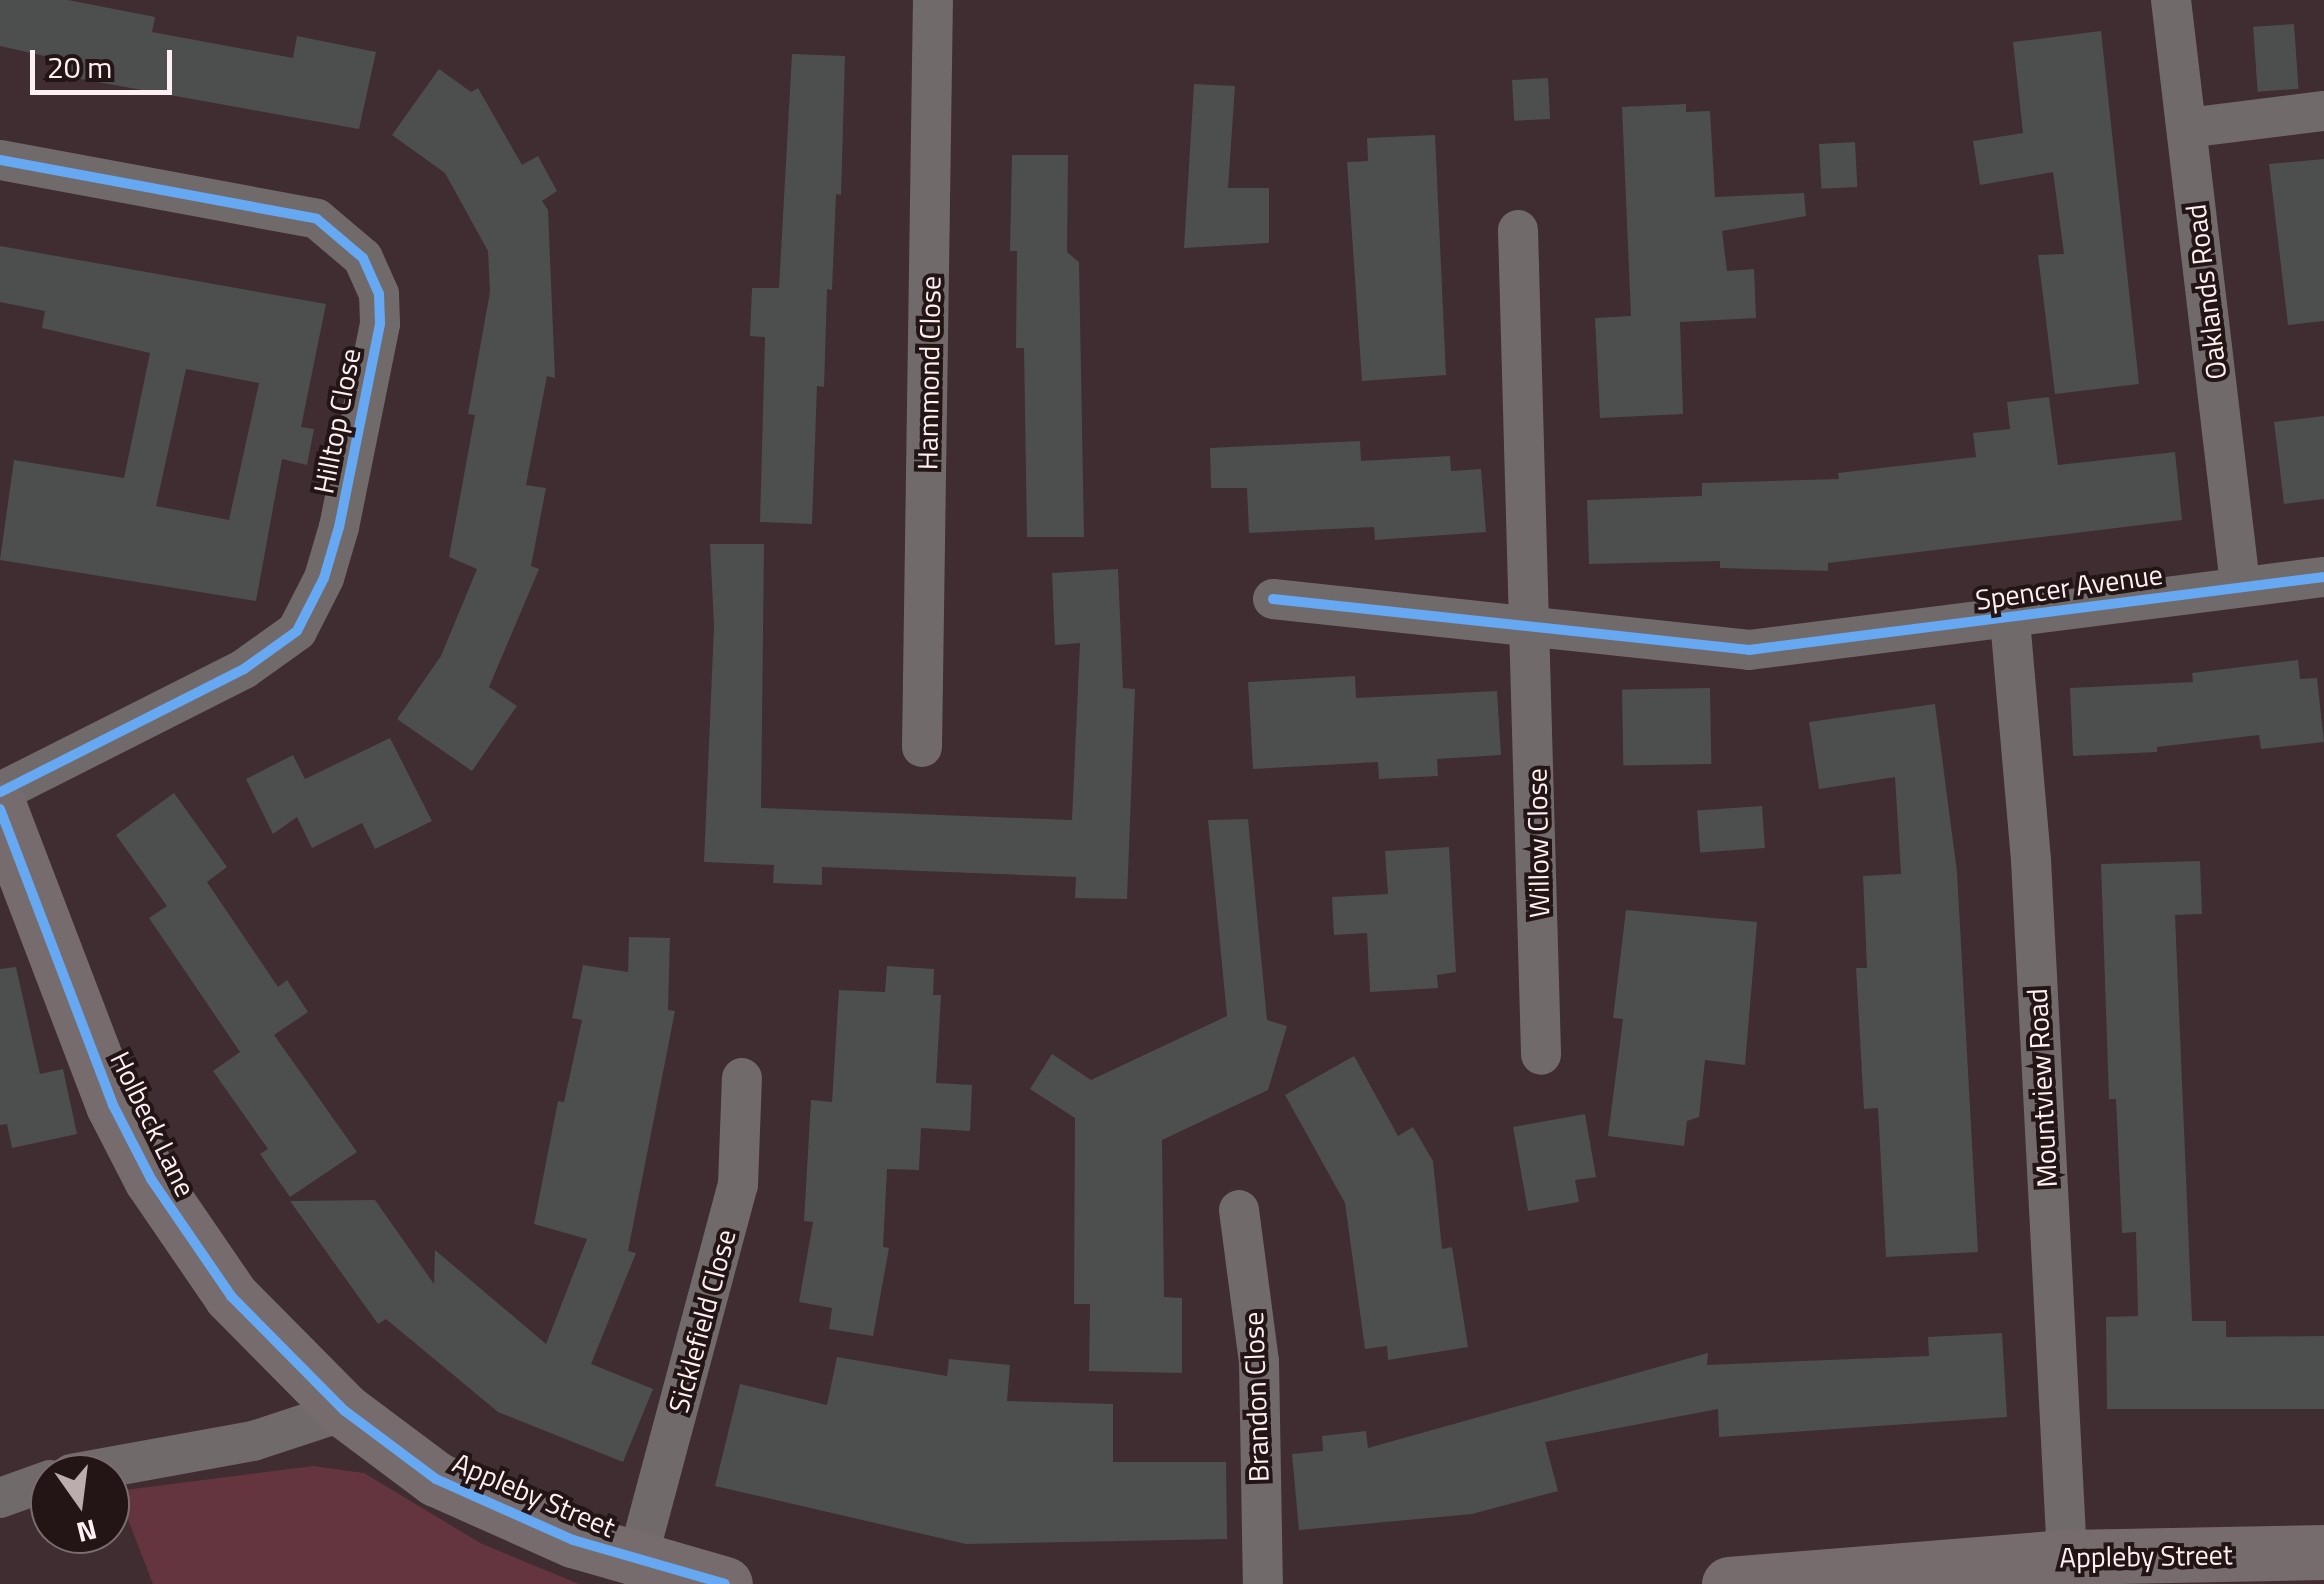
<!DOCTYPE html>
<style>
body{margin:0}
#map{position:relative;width:2324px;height:1584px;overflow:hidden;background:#3f2d31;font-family:"Titillium Web",sans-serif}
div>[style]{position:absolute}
.green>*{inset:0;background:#65353f}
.building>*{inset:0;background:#4c4f4d;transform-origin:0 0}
.street>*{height:40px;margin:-20px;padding:0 20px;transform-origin:20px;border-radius:20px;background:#716a6b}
.secondary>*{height:55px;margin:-27.5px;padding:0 27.5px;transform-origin:27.5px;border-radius:27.5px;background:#766c6d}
.cycleway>*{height:10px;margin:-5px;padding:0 5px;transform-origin:5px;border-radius:5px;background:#66a8f1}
span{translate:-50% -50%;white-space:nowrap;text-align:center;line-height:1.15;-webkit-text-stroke:8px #231416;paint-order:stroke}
.street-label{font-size:28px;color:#fef0f2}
.north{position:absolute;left:30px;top:1454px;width:100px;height:100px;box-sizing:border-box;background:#231416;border:2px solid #7b6c6e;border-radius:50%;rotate:166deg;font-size:28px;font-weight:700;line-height:40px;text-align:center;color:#fef0f2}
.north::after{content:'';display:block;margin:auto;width:35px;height:45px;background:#bbacae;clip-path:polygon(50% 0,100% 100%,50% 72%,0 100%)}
.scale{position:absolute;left:30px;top:50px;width:142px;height:45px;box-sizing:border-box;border:5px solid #fef0f2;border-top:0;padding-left:12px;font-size:30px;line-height:35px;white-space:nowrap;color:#fef0f2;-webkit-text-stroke:8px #231416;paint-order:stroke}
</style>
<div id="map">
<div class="green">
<i style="clip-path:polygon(313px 1466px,364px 1473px,482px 1544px,579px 1584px,153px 1584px,117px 1491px)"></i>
</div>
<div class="building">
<i style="clip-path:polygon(0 0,68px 0,155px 17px,152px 32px,293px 58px,297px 36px,376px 52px,359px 129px,64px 76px,67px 61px,0 46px)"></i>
<i style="left:2294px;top:24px;width:65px;height:41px;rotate:86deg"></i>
<i style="clip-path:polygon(2101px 31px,2139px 384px,2055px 394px,2038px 255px,2064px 254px,2053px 172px,1980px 185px,1973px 141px,2023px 133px,2013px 42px)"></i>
<i style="clip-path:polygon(792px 54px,845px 56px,841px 195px,836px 194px,832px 290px,827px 289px,824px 387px,817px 386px,812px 524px,760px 522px,765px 337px,750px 336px,752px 288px,779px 288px)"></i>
<i style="clip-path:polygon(439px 69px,471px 92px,478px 88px,522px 165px,538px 156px,557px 191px,542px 201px,548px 210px,555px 378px,547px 376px,526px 485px,546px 488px,531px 566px,539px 569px,489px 687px,517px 706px,472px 771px,397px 719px,441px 656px,477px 569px,449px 557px,475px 415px,468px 414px,490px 292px,488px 251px,445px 173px,392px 135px)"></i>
<i style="left:1548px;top:78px;width:41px;height:36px;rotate:87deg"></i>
<i style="clip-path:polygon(1194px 84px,1235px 86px,1228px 188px,1269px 188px,1269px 243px,1184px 248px)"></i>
<i style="clip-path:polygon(1686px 104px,1686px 112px,1710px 111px,1715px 197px,1804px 193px,1806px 216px,1722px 231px,1727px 271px,1754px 269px,1756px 318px,1680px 322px,1683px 414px,1600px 418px,1595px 318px,1631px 316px,1622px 107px)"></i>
<i style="clip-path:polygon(1435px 135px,1446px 375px,1362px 381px,1347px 162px,1368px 161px,1367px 138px)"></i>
<i style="left:1855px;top:142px;width:45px;height:36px;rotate:87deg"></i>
<i style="clip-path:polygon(1012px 155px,1068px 155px,1067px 252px,1079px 262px,1084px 537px,1027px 537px,1024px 348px,1016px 348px,1017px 251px,1010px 251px)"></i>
<i style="clip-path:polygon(2324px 159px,2324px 321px,2288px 325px,2269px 164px)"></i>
<i style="clip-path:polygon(evenodd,0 246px,326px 304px,301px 427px,314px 429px,307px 465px,282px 459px,256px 601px,0 560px,14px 460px,124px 478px,150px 353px,42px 328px,45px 311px,0 302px,0 246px,186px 369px,259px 383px,229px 520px,156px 506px,186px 369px)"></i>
<i style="clip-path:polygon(2049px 397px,2058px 465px,2175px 452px,2182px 520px,1828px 563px,1828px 571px,1720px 568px,1720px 561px,1589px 564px,1587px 500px,1702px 496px,1702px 483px,1839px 479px,1838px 473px,1976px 457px,1973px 433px,2010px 429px,2007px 402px)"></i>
<i style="clip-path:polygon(2324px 416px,2324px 499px,2284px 504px,2274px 422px)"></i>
<i style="clip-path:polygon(1360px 441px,1361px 461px,1450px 456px,1451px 471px,1481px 469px,1486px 532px,1375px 540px,1374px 527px,1249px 533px,1247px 488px,1211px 488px,1210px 448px)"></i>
<i style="clip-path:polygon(710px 544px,764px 544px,761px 808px,1072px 820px,1080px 643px,1055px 645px,1052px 573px,1118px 569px,1123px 688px,1135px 689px,1127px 899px,1075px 898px,1076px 877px,822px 867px,822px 885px,773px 883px,774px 865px,704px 862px,714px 626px)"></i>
<i style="clip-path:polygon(2298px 660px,2300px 679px,2317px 678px,2324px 742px,2261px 749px,2259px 735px,2157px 747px,2157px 752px,2073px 756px,2070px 688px,2193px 682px,2192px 673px)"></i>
<i style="clip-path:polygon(1355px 676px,1356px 698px,1497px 691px,1501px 755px,1437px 759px,1438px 776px,1379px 779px,1378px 762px,1253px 769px,1248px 682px)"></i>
<i style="left:1710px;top:688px;width:76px;height:88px;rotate:89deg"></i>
<i style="clip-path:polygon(1935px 704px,1957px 872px,1978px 1252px,1886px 1257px,1878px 1108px,1864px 1109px,1856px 968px,1867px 968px,1863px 876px,1901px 874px,1895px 777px,1819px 789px,1809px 722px)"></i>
<i style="clip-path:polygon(390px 738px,432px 821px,375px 849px,362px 823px,312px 848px,297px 817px,273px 834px,246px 779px,293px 755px,305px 779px)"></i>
<i style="clip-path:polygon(174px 793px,227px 867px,207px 882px,278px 987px,287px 980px,308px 1012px,274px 1035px,357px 1152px,290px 1197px,260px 1154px,268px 1149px,213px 1071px,240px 1052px,149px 918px,167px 906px,116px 835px)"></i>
<i style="left:1762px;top:806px;width:42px;height:65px;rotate:86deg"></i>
<i style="clip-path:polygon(1248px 819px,1267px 1020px,1287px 1026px,1268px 1090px,1162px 1140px,1164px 1297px,1182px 1298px,1182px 1373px,1089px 1371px,1090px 1304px,1074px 1304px,1075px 1118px,1030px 1089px,1052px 1054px,1091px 1080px,1227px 1016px,1208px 820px)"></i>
<i style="clip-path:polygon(1449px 847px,1456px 972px,1437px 975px,1438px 988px,1370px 992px,1367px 933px,1334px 935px,1332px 897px,1388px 894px,1385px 851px)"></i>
<i style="clip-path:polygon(2200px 861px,2202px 914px,2175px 915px,2192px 1321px,2226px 1321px,2226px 1337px,2324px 1336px,2324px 1409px,2107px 1409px,2106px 1317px,2138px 1316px,2136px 1232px,2122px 1233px,2116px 1099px,2109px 1099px,2101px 864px)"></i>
<i style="clip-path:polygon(1626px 910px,1757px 922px,1745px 1065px,1705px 1060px,1699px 1117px,1687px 1121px,1684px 1146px,1608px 1136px,1623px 1019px,1613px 1018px)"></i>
<i style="clip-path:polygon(629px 937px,670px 938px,668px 1010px,675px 1011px,628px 1251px,636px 1253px,591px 1364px,653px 1389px,623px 1462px,498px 1412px,386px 1319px,378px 1324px,290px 1201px,375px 1200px,434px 1284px,435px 1250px,546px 1344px,587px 1239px,534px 1224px,558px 1101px,564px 1102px,582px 1020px,572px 1018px,583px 965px,628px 972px)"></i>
<i style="clip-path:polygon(887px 966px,934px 969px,933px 995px,941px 995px,936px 1083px,972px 1085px,970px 1131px,921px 1128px,919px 1170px,887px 1169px,883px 1247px,889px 1248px,873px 1336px,829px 1329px,832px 1308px,799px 1302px,813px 1222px,804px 1221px,811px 1100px,832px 1102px,839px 990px,885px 992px)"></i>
<i style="clip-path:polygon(16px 967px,40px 1074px,63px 1069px,77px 1134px,12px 1148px,7px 1124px,0 1125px,0 969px)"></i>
<i style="clip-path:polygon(1354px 1056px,1398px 1136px,1413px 1127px,1433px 1161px,1442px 1249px,1452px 1247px,1468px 1347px,1388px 1360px,1387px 1346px,1365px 1349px,1345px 1203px,1285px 1095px)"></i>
<i style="clip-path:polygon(1585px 1114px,1596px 1177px,1575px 1180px,1579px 1202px,1528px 1211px,1513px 1127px)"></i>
<i style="clip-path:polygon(2002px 1333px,2007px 1417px,1719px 1437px,1718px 1409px,1545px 1442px,1558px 1491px,1472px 1514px,1299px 1530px,1292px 1454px,1323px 1451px,1322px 1436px,1366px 1431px,1368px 1448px,1708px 1353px,1707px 1365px,1929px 1356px,1928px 1337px)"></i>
<i style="clip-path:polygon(837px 1357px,947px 1376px,949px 1359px,1010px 1365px,1007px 1401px,1113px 1404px,1113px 1462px,1226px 1462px,1227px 1539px,966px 1544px,715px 1486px,740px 1384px,827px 1405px)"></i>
</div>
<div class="street">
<i style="left:2171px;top:0;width:588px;rotate:83.26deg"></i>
<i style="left:2187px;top:128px;width:138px;rotate:-7.1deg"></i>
<i style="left:0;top:160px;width:322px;rotate:10.5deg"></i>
<i style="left:317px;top:219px;width:60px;rotate:40.3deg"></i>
<i style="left:363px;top:258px;width:39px;rotate:66deg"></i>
<i style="left:379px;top:294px;width:30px;rotate:88deg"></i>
<i style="left:380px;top:324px;width:207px;rotate:101.4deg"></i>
<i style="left:339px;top:527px;width:53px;rotate:106.4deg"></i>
<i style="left:324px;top:578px;width:59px;rotate:117deg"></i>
<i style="left:297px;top:631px;width:65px;rotate:144.4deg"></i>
<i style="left:244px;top:669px;width:273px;rotate:153.2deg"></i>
<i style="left:1518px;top:230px;width:825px;rotate:88.4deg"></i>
<i style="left:1273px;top:599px;width:479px;rotate:6.1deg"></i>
<i style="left:1749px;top:650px;width:580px;rotate:-7.24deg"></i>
<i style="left:2010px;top:620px;width:241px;rotate:85deg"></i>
<i style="left:2031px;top:860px;width:698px;rotate:87.04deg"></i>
<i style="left:922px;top:747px;width:747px;rotate:-89.16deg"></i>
<i style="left:1239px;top:1210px;width:152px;rotate:82.5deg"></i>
<i style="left:1259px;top:1361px;width:223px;rotate:89deg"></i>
<i style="left:71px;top:1474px;width:185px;rotate:-10.3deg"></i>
<i style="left:253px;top:1441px;width:97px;rotate:-18.1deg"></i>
<i style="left:0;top:1498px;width:53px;rotate:-19.8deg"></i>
<i style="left:637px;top:1561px;width:389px;rotate:-75deg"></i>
<i style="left:738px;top:1185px;width:107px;rotate:-87.9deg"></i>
</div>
<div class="secondary">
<i style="left:0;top:809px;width:317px;rotate:69.1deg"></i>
<i style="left:113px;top:1105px;width:83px;rotate:62.8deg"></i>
<i style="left:151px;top:1179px;width:142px;rotate:55.6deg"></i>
<i style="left:231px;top:1296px;width:162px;rotate:45.3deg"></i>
<i style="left:345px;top:1411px;width:114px;rotate:36.8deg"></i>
<i style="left:436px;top:1479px;width:150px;rotate:24deg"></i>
<i style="left:573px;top:1540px;width:158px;rotate:16.1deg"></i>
<i style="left:1729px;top:1584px;width:339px;rotate:-4.6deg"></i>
<i style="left:2067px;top:1557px;width:257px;rotate:-1.1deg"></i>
</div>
<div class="cycleway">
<i style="left:0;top:160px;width:322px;rotate:10.5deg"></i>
<i style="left:317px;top:219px;width:60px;rotate:40.3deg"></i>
<i style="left:363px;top:258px;width:39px;rotate:66deg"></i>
<i style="left:379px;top:294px;width:30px;rotate:88deg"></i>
<i style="left:380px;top:324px;width:207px;rotate:101.4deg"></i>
<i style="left:339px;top:527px;width:53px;rotate:106.4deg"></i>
<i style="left:324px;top:578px;width:59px;rotate:117deg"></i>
<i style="left:297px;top:631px;width:65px;rotate:144.4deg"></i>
<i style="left:244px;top:669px;width:273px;rotate:153.2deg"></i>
<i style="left:1273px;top:599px;width:479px;rotate:6.1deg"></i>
<i style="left:1749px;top:650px;width:580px;rotate:-7.24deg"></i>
<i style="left:0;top:809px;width:317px;rotate:69.1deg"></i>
<i style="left:113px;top:1105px;width:83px;rotate:62.8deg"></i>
<i style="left:151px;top:1179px;width:142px;rotate:55.6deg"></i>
<i style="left:231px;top:1296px;width:162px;rotate:45.3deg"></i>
<i style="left:345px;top:1411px;width:114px;rotate:36.8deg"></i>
<i style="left:436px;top:1479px;width:150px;rotate:24deg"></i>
<i style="left:573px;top:1540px;width:158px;rotate:16.1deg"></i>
</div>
<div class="street-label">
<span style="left:2206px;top:292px;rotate:-97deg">Oaklands Road</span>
<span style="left:929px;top:373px;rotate:-89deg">Hammond Close</span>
<span style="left:337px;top:421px;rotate:-79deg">Hilltop Close</span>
<span style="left:2069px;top:587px;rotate:-8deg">Spencer Avenue</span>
<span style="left:1538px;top:843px;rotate:-91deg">Willow Close</span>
<span style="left:2042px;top:1088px;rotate:-93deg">Mountview Road</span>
<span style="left:153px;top:1124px;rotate:64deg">Holbeck Lane</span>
<span style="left:702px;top:1321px;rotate:-75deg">Sicklefield Close</span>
<span style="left:1256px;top:1397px;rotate:-92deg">Brandon Close</span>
<span style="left:534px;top:1495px;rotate:23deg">Appleby Street</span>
<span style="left:2146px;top:1556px;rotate:-1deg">Appleby Street</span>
</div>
<div class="north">N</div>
<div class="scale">20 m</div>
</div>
